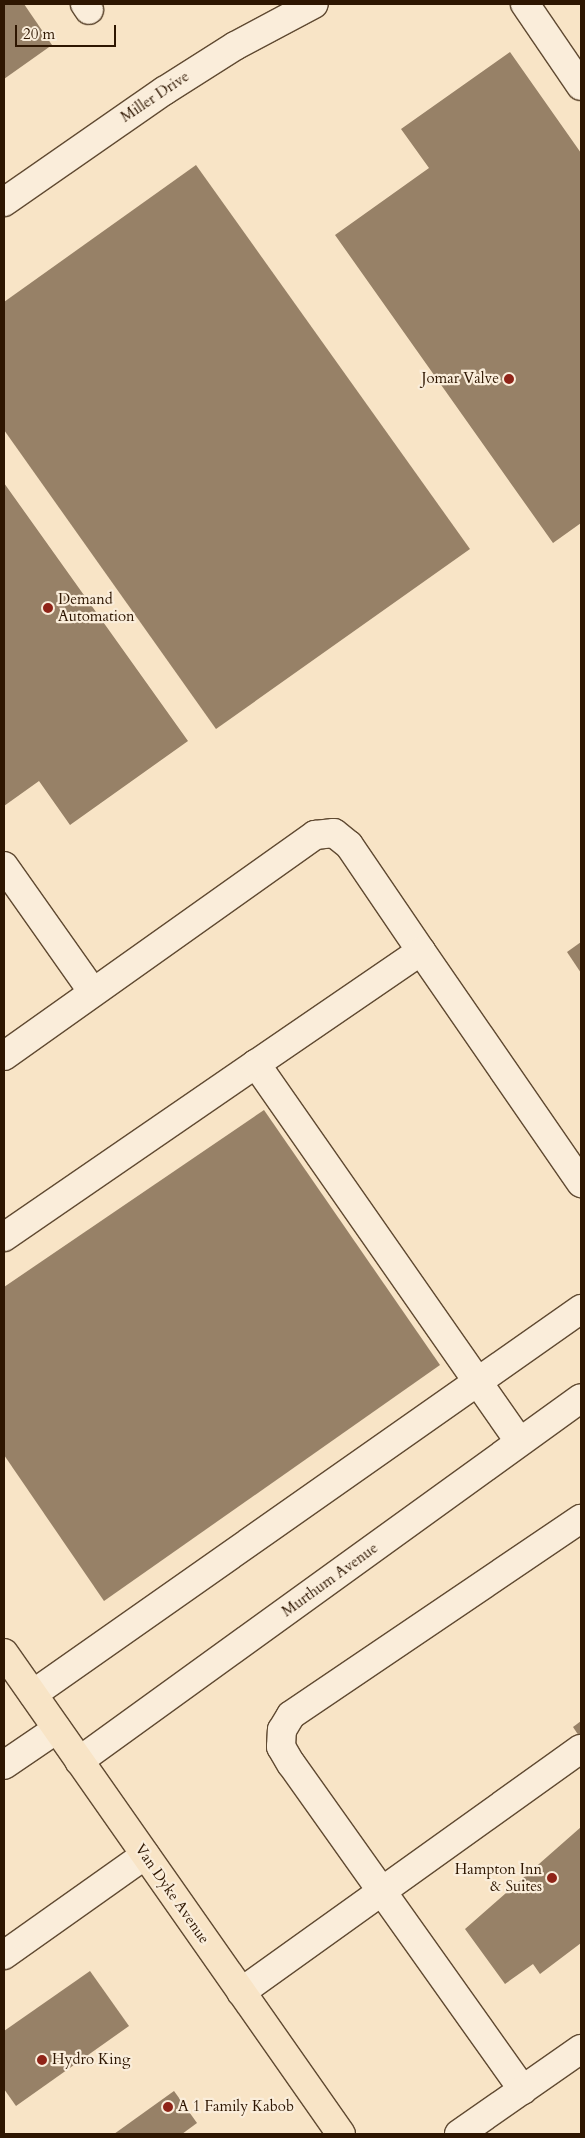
<!DOCTYPE html>
<style>
body{margin:0}
#map{position:relative;width:585px;height:2138px;overflow:hidden;background:#f8e4c6;font-family:Cardo,serif}
div>[style]{position:absolute}
.building>*{inset:0;background:#978167}
.roads{filter:drop-shadow(1px 0 #604a32) drop-shadow(-1px 0 #604a32) drop-shadow(0 1px #604a32) drop-shadow(0 -1px #604a32)}
.minor>*{height:28px;margin:-14px;padding:0 14px;transform-origin:14px;border-radius:14px;background:#faedda}
.major>*{height:28px;margin:-14px;padding:0 14px;transform-origin:14px;border-radius:14px;background:#f8e4c6}
.dots>*{width:14px;height:14px;translate:-50% -50%;box-sizing:border-box;border:2px solid #faedda;border-radius:50%}
span{translate:-50% -50%;white-space:nowrap;text-align:center;line-height:1.15;-webkit-text-stroke:4.5px #faedda;paint-order:stroke}
.street-label{font-size:15px;color:#2e1601}
.poi-label{font-size:15px;color:#2e1601}
.right{translate:-100% -50%;text-align:right}
.left{translate:0 -50%;text-align:left}
.frame{position:absolute;inset:0;border:5px solid #2e1601;pointer-events:none}
.scale{position:absolute;left:15px;top:25px;width:101px;height:22px;box-sizing:border-box;border:2px solid #2e1601;border-top:0;padding-left:6px;font-size:15px;line-height:18px;white-space:nowrap;color:#2e1601;-webkit-text-stroke:4px #faedda;paint-order:stroke}
</style>
<div id="map">
<div class="building">
<i style="clip-path:polygon(4px 4px,24px 4px,52px 45px,4px 79px)"></i>
<i style="clip-path:polygon(510px 52px,581px 153px,581px 523px,553px 543px,335px 235px,429px 168px,401px 129px)"></i>
<i style="clip-path:polygon(196px 165px,470px 549px,216px 729px,4px 430px,4px 302px)"></i>
<i style="clip-path:polygon(4px 483px,188px 741px,70px 825px,39px 781px,4px 806px)"></i>
<i style="clip-path:polygon(581px 942px,581px 973px,567px 952px)"></i>
<i style="clip-path:polygon(264px 1110px,440px 1365px,104px 1601px,4px 1455px,4px 1287px)"></i>
<i style="clip-path:polygon(581px 1721px,581px 1739px,573px 1727px)"></i>
<i style="clip-path:polygon(581px 1827px,581px 1943px,540px 1974px,533px 1964px,505px 1984px,465px 1929px)"></i>
<i style="clip-path:polygon(90px 1971px,129px 2026px,16px 2106px,4px 2089px,4px 2031px)"></i>
<i style="clip-path:polygon(174px 2091px,197px 2123px,182px 2134px,114px 2134px)"></i>
</div>
<div class="roads">
<div class="minor">
<i style="left:85px;top:4px;width:7px;rotate:56deg"></i>
<i style="left:525px;top:4px;width:99px;rotate:55.7deg"></i>
<i style="left:4px;top:202px;width:195px;rotate:-34.8deg"></i>
<i style="left:164px;top:91px;width:84px;rotate:-32.4deg"></i>
<i style="left:235px;top:46px;width:89px;rotate:-28deg"></i>
<i style="left:4px;top:866px;width:154px;rotate:54.8deg"></i>
<i style="left:4px;top:1056px;width:382px;rotate:-35.4deg"></i>
<i style="left:315px;top:835px;width:19px;rotate:-6deg"></i>
<i style="left:334px;top:833px;width:19px;rotate:39deg"></i>
<i style="left:349px;top:845px;width:128px;rotate:55.8deg"></i>
<i style="left:4px;top:1237px;width:306px;rotate:-34.5deg"></i>
<i style="left:519px;top:1441px;width:460px;rotate:-124.9deg"></i>
<i style="left:256px;top:1064px;width:200px;rotate:-34.4deg"></i>
<i style="left:421px;top:951px;width:282px;rotate:55.4deg"></i>
<i style="left:33px;top:1694px;width:670px;rotate:-35.09deg"></i>
<i style="left:79px;top:1761px;width:619px;rotate:-35.87deg"></i>
<i style="left:4px;top:1765px;width:64px;rotate:-34.2deg"></i>
<i style="left:4px;top:1955px;width:173px;rotate:-35.3deg"></i>
<i style="left:241px;top:1992px;width:418px;rotate:-35.6deg"></i>
<i style="left:523px;top:2090px;width:400px;rotate:-125.4deg"></i>
<i style="left:291px;top:1764px;width:20px;rotate:-120deg"></i>
<i style="left:281px;top:1747px;width:17px;rotate:-87deg"></i>
<i style="left:282px;top:1730px;width:17px;rotate:-59deg"></i>
<i style="left:291px;top:1715px;width:350px;rotate:-34.1deg"></i>
<i style="left:459px;top:2134px;width:149px;rotate:-34.9deg"></i>
</div>
<div class="major">
<i style="left:4px;top:1653px;width:587px;rotate:54.98deg"></i>
</div>
</div>
<div class="dots">
<i style="left:509px;top:379px;background:#8f2418"></i>
<i style="left:48px;top:608px;background:#8f2418"></i>
<i style="left:552px;top:1878px;background:#8f2418"></i>
<i style="left:42px;top:2060px;background:#8f2418"></i>
<i style="left:168px;top:2107px;background:#8f2418"></i>
</div>
<div class="street-label">
<span style="left:155px;top:97px;rotate:-34deg">Miller Drive</span>
<span style="left:330px;top:1580px;rotate:-36deg">Murthum Avenue</span>
<span style="left:172px;top:1894px;rotate:55deg">Van Dyke Avenue</span>
</div>
<div class="poi-label">
<span class="right" style="left:499px;top:379px">Jomar Valve</span>
<span class="left" style="left:58px;top:608px">Demand<br>Automation</span>
<span class="right" style="left:542px;top:1878px">Hampton Inn<br>&amp; Suites</span>
<span class="left" style="left:52px;top:2060px">Hydro King</span>
<span class="left" style="left:178px;top:2107px">A 1 Family Kabob</span>
</div>
<div class="frame"></div>
<div class="scale">20 m</div>
</div>
